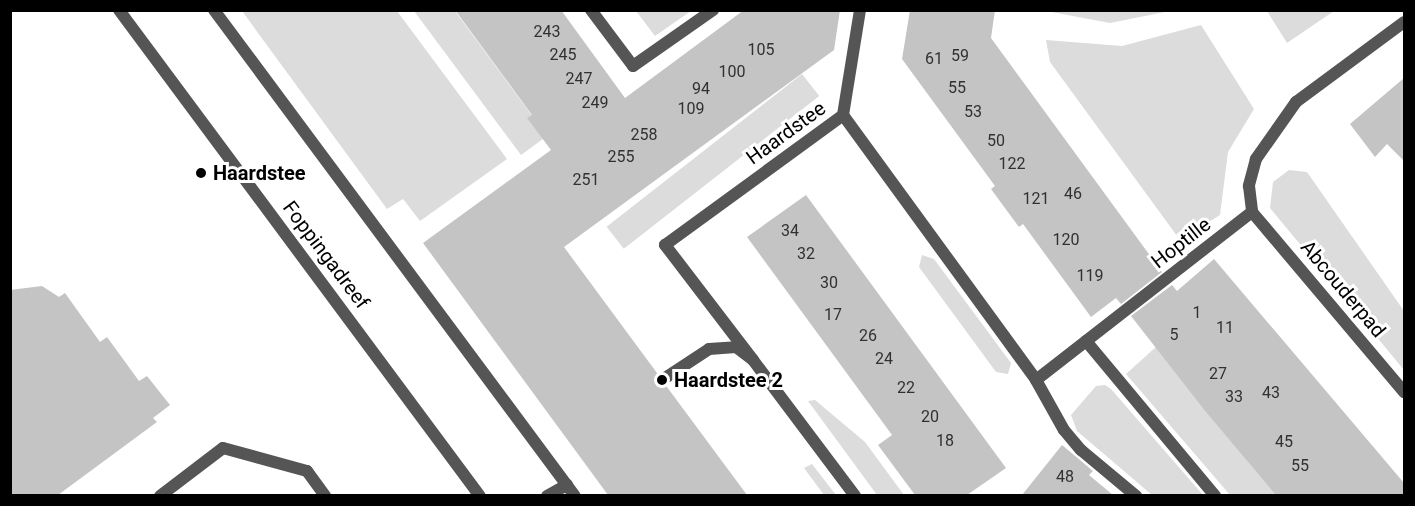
<!DOCTYPE html>
<style>
body{margin:0}
#map{position:relative;width:1415px;height:506px;overflow:hidden;background:#fff;font-family:Roboto,sans-serif}
div>[style]{position:absolute}
.green>*{inset:0;background:#dcdcdc;transform-origin:0 0}
.building>*{inset:0;background:#c4c4c4}
.service>*{height:12px;margin:-6px;padding:0 6px;transform-origin:6px;border-radius:6px;background:#555}
.pedestrian>*{height:12px;margin:-6px;padding:0 6px;transform-origin:6px;border-radius:6px;background:#555}
.minor>*{height:12px;margin:-6px;padding:0 6px;transform-origin:6px;border-radius:6px;background:#555}
.tertiary>*{height:12px;margin:-6px;padding:0 6px;transform-origin:6px;border-radius:6px;background:#555}
.dots>*{width:16px;height:16px;translate:-50% -50%;box-sizing:border-box;border:3px solid #fff;border-radius:50%}
span{translate:-50% -50%;white-space:nowrap;text-align:center;line-height:1.15;-webkit-text-stroke:6px #fff;paint-order:stroke}
.number-label{font-size:16px;color:#313131}
.number-label span{-webkit-text-stroke-width:0}
.street-label{font-size:20px;color:#000}
.poi-label{font-size:20px;color:#000;font-weight:700}
.left{translate:0 -50%;text-align:left}
.frame{position:absolute;inset:0;border:12px solid #000;pointer-events:none}
</style>
<div id="map">
<div class="green">
<i style="clip-path:polygon(242px 11px,397px 11px,507px 159px,420px 221px,403px 199px,387px 209px)"></i>
<i style="clip-path:polygon(414px 11px,455px 11px,547px 136px,521px 155px)"></i>
<i style="clip-path:polygon(636px 11px,691px 11px,655px 36px)"></i>
<i style="clip-path:polygon(1046px 11px,1170px 11px,1110px 23px)"></i>
<i style="clip-path:polygon(1267px 11px,1334px 11px,1287px 43px)"></i>
<i style="clip-path:polygon(1201px 25px,1254px 109px,1228px 152px,1220px 215px,1180px 240px,1050px 62px,1046px 40px,1122px 46px)"></i>
<i style="left:802px;top:74px;width:28px;height:248px;rotate:52deg"></i>
<i style="clip-path:polygon(1289px 170px,1307px 172px,1404px 311px,1404px 370px,1270px 208px,1273px 182px)"></i>
<i style="clip-path:polygon(922px 255px,934px 259px,1011px 363px,1008px 374px,996px 372px,919px 267px)"></i>
<i style="clip-path:polygon(1157px 346px,1284px 495px,1230px 495px,1126px 374px)"></i>
<i style="clip-path:polygon(1105px 385px,1111px 389px,1203px 495px,1152px 495px,1077px 431px,1071px 415px,1096px 386px)"></i>
<i style="clip-path:polygon(815px 400px,865px 442px,904px 495px,877px 495px,808px 401px)"></i>
<i style="clip-path:polygon(812px 464px,836px 495px,824px 495px,804px 468px)"></i>
</div>
<div class="building">
<i style="clip-path:polygon(455px 10px,561px 10px,625px 98px,744px 10px,840px 10px,834px 50px,564px 247px,657px 373px,656px 385px,667px 387px,747px 495px,608px 495px,423px 243px,551px 150px,527px 118px,532px 115px)"></i>
<i style="clip-path:polygon(910px 10px,995px 10px,991px 38px,1162px 272px,1121px 304px,1116px 298px,1091px 317px,1023px 224px,1019px 227px,991px 189px,995px 186px,902px 59px)"></i>
<i style="clip-path:polygon(1404px 78px,1404px 161px,1387px 144px,1375px 157px,1350px 124px)"></i>
<i style="clip-path:polygon(806px 195px,1006px 468px,967px 495px,915px 495px,878px 445px,892px 435px,747px 237px)"></i>
<i style="clip-path:polygon(1214px 259px,1404px 483px,1404px 495px,1276px 495px,1206px 412px,1131px 316px,1172px 285px,1177px 291px)"></i>
<i style="clip-path:polygon(42px 286px,59px 297px,65px 293px,100px 342px,107px 337px,139px 381px,147px 376px,170px 405px,153px 418px,157px 422px,58px 495px,10px 495px,10px 290px)"></i>
<i style="clip-path:polygon(1062px 445px,1093px 471px,1089px 475px,1113px 495px,1022px 495px)"></i>
</div>
<div class="service">
<i style="left:1296px;top:102px;width:70px;rotate:125.1deg"></i>
<i style="left:1256px;top:159px;width:28px;rotate:105deg"></i>
<i style="left:1249px;top:186px;width:26px;rotate:83deg"></i>
<i style="left:1252px;top:212px;width:236px;rotate:49.8deg"></i>
<i style="left:662px;top:380px;width:56px;rotate:-33.4deg"></i>
<i style="left:709px;top:349px;width:27px;rotate:-4deg"></i>
<i style="left:736px;top:347px;width:21px;rotate:37deg"></i>
<i style="left:753px;top:360px;width:170px;rotate:53.1deg"></i>
<i style="left:160px;top:496px;width:79px;rotate:-37.3deg"></i>
<i style="left:223px;top:448px;width:87px;rotate:15.3deg"></i>
<i style="left:307px;top:471px;width:31px;rotate:54deg"></i>
<i style="left:547px;top:496px;width:23px;rotate:-29deg"></i>
</div>
<div class="pedestrian">
<i style="left:591px;top:10px;width:70px;rotate:53.1deg"></i>
<i style="left:633px;top:66px;width:98px;rotate:-35deg"></i>
<i style="left:843px;top:115px;width:328px;rotate:53.9deg"></i>
<i style="left:1036px;top:380px;width:57px;rotate:60.8deg"></i>
<i style="left:1064px;top:430px;width:26px;rotate:50deg"></i>
<i style="left:1081px;top:450px;width:72px;rotate:39.9deg"></i>
<i style="left:1086px;top:341px;width:202px;rotate:50.2deg"></i>
<i style="left:753px;top:360px;width:145px;rotate:-127.4deg"></i>
<i style="left:665px;top:245px;width:220px;rotate:-36.1deg"></i>
<i style="left:843px;top:115px;width:106px;rotate:-80.8deg"></i>
<i style="left:1036px;top:380px;width:274px;rotate:-37.9deg"></i>
</div>
<div class="minor">
<i style="left:1296px;top:102px;width:134px;rotate:-36.5deg"></i>
</div>
<div class="tertiary">
<i style="left:119px;top:10px;width:605px;rotate:53.4deg"></i>
<i style="left:214px;top:10px;width:605px;rotate:53.4deg"></i>
</div>
<div class="dots">
<i style="left:201px;top:173px;background:#000"></i>
<i style="left:662px;top:380px;background:#000"></i>
</div>
<div class="number-label">
<span style="left:547px;top:32px">243</span>
<span style="left:761px;top:50px">105</span>
<span style="left:563px;top:55px">245</span>
<span style="left:960px;top:56px">59</span>
<span style="left:934px;top:59px">61</span>
<span style="left:732px;top:72px">100</span>
<span style="left:579px;top:79px">247</span>
<span style="left:957px;top:88px">55</span>
<span style="left:701px;top:89px">94</span>
<span style="left:595px;top:103px">249</span>
<span style="left:691px;top:109px">109</span>
<span style="left:973px;top:112px">53</span>
<span style="left:644px;top:135px">258</span>
<span style="left:996px;top:141px">50</span>
<span style="left:621px;top:157px">255</span>
<span style="left:1012px;top:164px">122</span>
<span style="left:586px;top:180px">251</span>
<span style="left:1073px;top:194px">46</span>
<span style="left:1036px;top:199px">121</span>
<span style="left:790px;top:231px">34</span>
<span style="left:1066px;top:240px">120</span>
<span style="left:806px;top:254px">32</span>
<span style="left:1090px;top:276px">119</span>
<span style="left:829px;top:283px">30</span>
<span style="left:1197px;top:313px">1</span>
<span style="left:833px;top:315px">17</span>
<span style="left:1225px;top:328px">11</span>
<span style="left:1174px;top:335px">5</span>
<span style="left:868px;top:336px">26</span>
<span style="left:884px;top:359px">24</span>
<span style="left:1218px;top:374px">27</span>
<span style="left:906px;top:388px">22</span>
<span style="left:1271px;top:393px">43</span>
<span style="left:1234px;top:397px">33</span>
<span style="left:930px;top:417px">20</span>
<span style="left:945px;top:441px">18</span>
<span style="left:1284px;top:442px">45</span>
<span style="left:1300px;top:466px">55</span>
<span style="left:1065px;top:477px">48</span>
</div>
<div class="street-label">
<span style="left:786px;top:133px;rotate:-36deg">Haardstee</span>
<span style="left:1181px;top:243px;rotate:-38deg">Hoptille</span>
<span style="left:326px;top:255px;rotate:53deg">Foppingadreef</span>
<span style="left:1343px;top:289px;rotate:50deg">Abcouderpad</span>
</div>
<div class="poi-label">
<span class="left" style="left:213px;top:173px">Haardstee</span>
<span class="left" style="left:674px;top:380px">Haardstee 2</span>
</div>
<div class="frame"></div>
</div>
